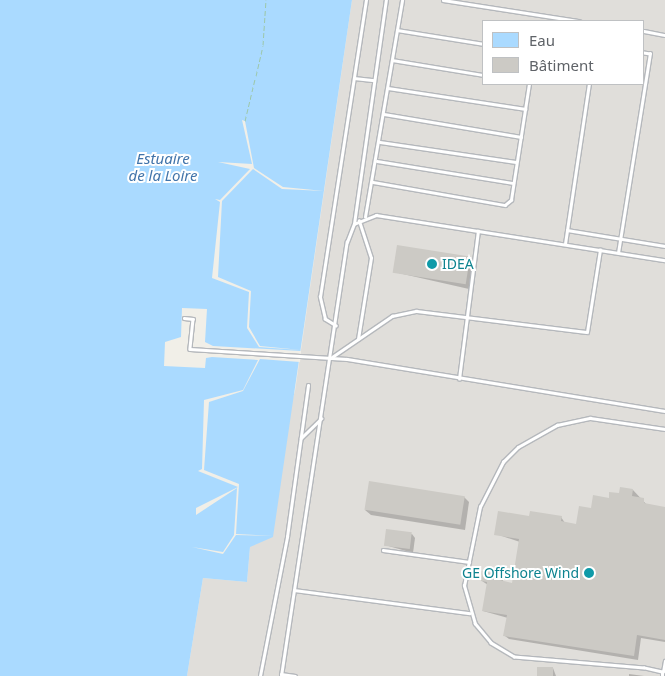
<!DOCTYPE html>
<meta charset="utf-8">
<style>
body{margin:0}
#map{position:relative;width:665px;height:676px;overflow:hidden;background:#f1efe8;font-family:"Noto Sans",sans-serif}
div>[style]{position:absolute}
.industrial>*{inset:0;background:#e0deda}
.water>*{inset:0;background:#aadaff}
.pier>*{inset:0;background:#f1efe8}
.shadow>*{inset:0;background:#0003}
.building>*{inset:0;background:#cccac5;transform-origin:0 0}
.path>*{height:1px;margin-top:-0.5px;transform-origin:0;background:repeating-linear-gradient(90deg,#9cc7a9 0 5px,transparent 0 7.5px)}
.roads{filter:drop-shadow(1px 0 #b5b8bc) drop-shadow(-1px 0 #b5b8bc) drop-shadow(0 1px #b5b8bc) drop-shadow(0 -1px #b5b8bc)}
.lane>*{height:2.5px;margin:-1.25px;padding:0 1.25px;transform-origin:1.25px;border-radius:1.25px;background:#fff}
.dots>*{width:14px;height:14px;translate:-50% -50%;box-sizing:border-box;border:2px solid #fff;border-radius:50%}
span{translate:-50% -50%;white-space:nowrap;text-align:center;line-height:1.15;-webkit-text-stroke:4px #fff;paint-order:stroke}
.culture-label{font-size:14px;color:#0d838f}
.left{translate:0 -50%;text-align:left}
.right{translate:-100% -50%;text-align:right}
.water-label{font-size:15px;color:#4174aa;font-style:italic}
.legend{position:absolute;left:482px;top:20px;width:162px;height:65px;box-sizing:border-box;background:#fff;border:1px solid #bfc1c3;margin:0;padding:6px 9px;list-style:none;font-size:15px;color:#5f6368}
.legend li{display:flex;align-items:center;gap:10px;height:25px}
.legend b{width:25px;border:1px solid #bfc1c3}
</style>
<div id="map">
<div class="industrial">
<i style="clip-path:polygon(evenodd,352px 0,665px 0,665px 676px,187px 676px,203px 578px,247px 582px,250px 547px,295px 391px,352px 0,484px 21px,644px 21px,644px 84px,484px 84px,484px 21px)"></i>
</div>
<div class="water">
<i style="clip-path:polygon(0 0,352px 0,273px 537px,250px 547px,247px 582px,203px 578px,187px 676px,0 676px)"></i>
</div>
<div class="pier">
<i style="clip-path:polygon(242px 120px,245px 121px,254px 168px,283px 187px,324px 191px,282px 189px,253px 169px,222px 201px,218px 277px,251px 291px,249px 327px,260px 346px,301px 350px,259px 347px,247px 328px,249px 292px,212px 278px,220px 202px,215px 199px,220px 200px,250px 169px,218px 162px,252px 164px)"></i>
<i style="clip-path:polygon(182px 308px,207px 309px,205px 342px,213px 346px,301px 351px,300px 362px,260px 359px,243px 391px,209px 402px,204px 470px,239px 484px,236px 534px,273px 536px,236px 535px,223px 554px,192px 547px,223px 552px,234px 535px,237px 488px,196px 515px,196px 508px,238px 487px,198px 471px,202px 469px,204px 400px,243px 390px,258px 360px,212px 357px,206px 358px,205px 368px,164px 366px,165px 342px,181px 337px)"></i>
</div>
<div class="shadow">
<i style="clip-path:polygon(470px 257px,474px 261px,469px 289px,394px 272px)"></i>
<i style="clip-path:polygon(633px 490px,647px 505px,665px 508px,665px 642px,641px 638px,638px 660px,509px 639px,505px 636px,508px 618px,483px 611px,488px 585px,482px 581px,500px 576px,504px 582px,513px 584px,520px 542px,496px 534px,530px 518px,561px 517px,565px 523px,577px 525px,592px 509px)"></i>
<i style="clip-path:polygon(464px 497px,469px 502px,465px 530px,371px 515px,365px 510px)"></i>
<i style="clip-path:polygon(412px 534px,415px 538px,413px 553px,385px 545px)"></i>
<i style="clip-path:polygon(553px 668px,556px 676px,538px 676px)"></i>
<i style="clip-path:polygon(629px 674px,644px 676px,629px 676px)"></i>
</div>
<div class="building">
<i style="left:397px;top:245px;width:74px;height:28px;rotate:9deg"></i>
<i style="left:369px;top:481px;width:97px;height:29px;rotate:9deg"></i>
<i style="clip-path:polygon(620px 487px,633px 489px,632px 496px,644px 498px,644px 503px,665px 507px,665px 640px,637px 635px,634px 656px,503px 636px,507px 615px,482px 611px,487px 582px,481px 581px,482px 571px,501px 575px,500px 580px,512px 583px,519px 539px,494px 535px,498px 511px,529px 516px,530px 511px,562px 516px,561px 521px,576px 524px,579px 506px,591px 508px,593px 495px,609px 498px,609px 492px,619px 493px)"></i>
<i style="left:386px;top:529px;width:26px;height:17px;rotate:7deg"></i>
<i style="left:537px;top:667px;width:16px;height:9px"></i>
</div>
<div class="path">
<i style="left:263px;top:45px;width:45px;rotate:-86.2deg"></i>
<i style="left:256px;top:76px;width:31px;rotate:-77deg"></i>
<i style="left:245px;top:121px;width:43px;rotate:-76.6deg"></i>
</div>
<div class="roads">
<div class="lane">
<i style="left:443px;top:0;width:138px;rotate:8.8deg"></i>
<i style="left:397px;top:30px;width:88px;rotate:9.1deg"></i>
<i style="left:644px;top:31px;width:21px;rotate:11deg"></i>
<i style="left:392px;top:60px;width:93px;rotate:9.3deg"></i>
<i style="left:354px;top:78px;width:20px;rotate:6deg"></i>
<i style="left:388px;top:88px;width:139px;rotate:8.7deg"></i>
<i style="left:384px;top:114px;width:139px;rotate:9.5deg"></i>
<i style="left:380px;top:142px;width:137px;rotate:8.4deg"></i>
<i style="left:377px;top:161px;width:138px;rotate:9.2deg"></i>
<i style="left:373px;top:182px;width:134px;rotate:9.9deg"></i>
<i style="left:505px;top:205px;width:8px;rotate:-40deg"></i>
<i style="left:511px;top:200px;width:117px;rotate:-81.2deg"></i>
<i style="left:365px;top:217px;width:220px;rotate:-80.3deg"></i>
<i style="left:354px;top:224px;width:226px;rotate:-81.9deg"></i>
<i style="left:567px;top:230px;width:99px;rotate:9.3deg"></i>
<i style="left:565px;top:244px;width:162px;rotate:-81.5deg"></i>
<i style="left:618px;top:253px;width:202px;rotate:-80.9deg"></i>
<i style="left:650px;top:54px;width:6px;rotate:-171deg"></i>
<i style="left:184px;top:318px;width:9px;rotate:6deg"></i>
<i style="left:193px;top:319px;width:30px;rotate:96deg"></i>
<i style="left:190px;top:349px;width:157px;rotate:3.6deg"></i>
<i style="left:347px;top:359px;width:322px;rotate:9.3deg"></i>
<i style="left:336px;top:326px;width:13px;rotate:-148deg"></i>
<i style="left:325px;top:319px;width:23px;rotate:-103deg"></i>
<i style="left:320px;top:297px;width:301px;rotate:-81.2deg"></i>
<i style="left:358px;top:339px;width:82px;rotate:-80.9deg"></i>
<i style="left:371px;top:258px;width:39px;rotate:-108deg"></i>
<i style="left:332px;top:357px;width:73px;rotate:-34.3deg"></i>
<i style="left:392px;top:316px;width:25px;rotate:-12deg"></i>
<i style="left:416px;top:311px;width:172px;rotate:7deg"></i>
<i style="left:587px;top:332px;width:83px;rotate:-81deg"></i>
<i style="left:459px;top:379px;width:149px;rotate:-82.7deg"></i>
<i style="left:301px;top:438px;width:28px;rotate:-44deg"></i>
<i style="left:383px;top:550px;width:87px;rotate:7.9deg"></i>
<i style="left:294px;top:590px;width:177px;rotate:7.5deg"></i>
<i style="left:663px;top:672px;width:11px;rotate:-80deg"></i>
<i style="left:281px;top:674px;width:14px;rotate:8deg"></i>
<i style="left:260px;top:676px;width:142px;rotate:-79deg"></i>
<i style="left:287px;top:537px;width:153px;rotate:-82.1deg"></i>
<i style="left:281px;top:676px;width:439px;rotate:-81.4deg"></i>
<i style="left:347px;top:242px;width:19px;rotate:-69deg"></i>
<i style="left:354px;top:224px;width:24px;rotate:-22deg"></i>
<i style="left:376px;top:215px;width:292px;rotate:8.9deg"></i>
<i style="left:662px;top:676px;width:4px;rotate:-90deg"></i>
<i style="left:662px;top:672px;width:18px;rotate:-167deg"></i>
<i style="left:644px;top:668px;width:130px;rotate:-175.2deg"></i>
<i style="left:514px;top:657px;width:27px;rotate:-149deg"></i>
<i style="left:491px;top:643px;width:25px;rotate:-130deg"></i>
<i style="left:475px;top:624px;width:40px;rotate:-106deg"></i>
<i style="left:464px;top:586px;width:81px;rotate:-78.6deg"></i>
<i style="left:480px;top:507px;width:51px;rotate:-62.9deg"></i>
<i style="left:503px;top:462px;width:21px;rotate:-45deg"></i>
<i style="left:518px;top:447px;width:45px;rotate:-29.4deg"></i>
<i style="left:557px;top:425px;width:34px;rotate:-12deg"></i>
<i style="left:590px;top:418px;width:76px;rotate:8.3deg"></i>
</div>
</div>
<div class="dots">
<i style="left:432px;top:264px;background:#0f9aa8"></i>
<i style="left:589px;top:573px;background:#0f9aa8"></i>
</div>
<div class="culture-label">
<span class="left" style="left:442px;top:264px">IDEA</span>
<span class="right" style="left:579px;top:573px">GE Offshore Wind</span>
</div>
<div class="water-label">
<span style="left:163px;top:167px">Estuaire<br>de la Loire</span>
</div>
<ul class="legend">
<li><b style="height:14px;background:#aadaff"></b>Eau</li>
<li><b style="height:14px;background:#cccac5"></b>Bâtiment</li>
</ul>
</div>
